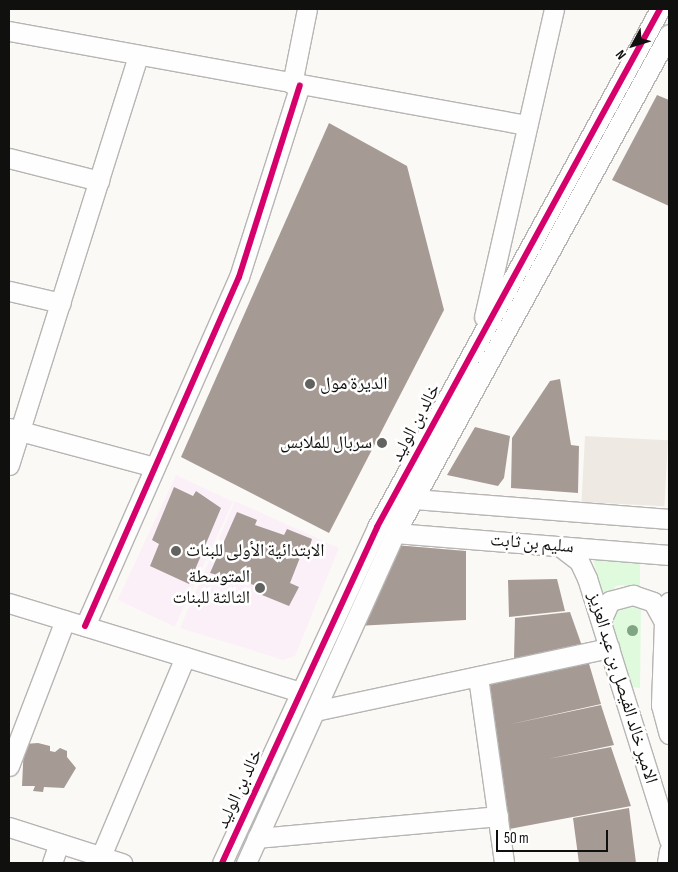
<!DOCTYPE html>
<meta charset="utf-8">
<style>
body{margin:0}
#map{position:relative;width:678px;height:872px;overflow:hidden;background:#fbf9f6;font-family:"Sofia Sans Condensed","Noto Naskh Arabic",sans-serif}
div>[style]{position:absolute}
.built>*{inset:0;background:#eee9e2;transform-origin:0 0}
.education>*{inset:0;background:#fbf0f8;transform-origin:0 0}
.green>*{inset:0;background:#dffadd}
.building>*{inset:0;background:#a69a95}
.roads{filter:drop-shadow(1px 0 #b7b5b3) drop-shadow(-1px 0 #b7b5b3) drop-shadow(0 1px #b7b5b3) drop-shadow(0 -1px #b7b5b3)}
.minor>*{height:19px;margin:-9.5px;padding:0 9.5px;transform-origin:9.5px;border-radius:9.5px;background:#fefefe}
.cycleway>*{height:6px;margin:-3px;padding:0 3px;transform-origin:3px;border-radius:3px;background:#d6006c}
.trees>*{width:11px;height:11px;margin:-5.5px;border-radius:50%;background:#80a582}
.dots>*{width:14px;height:14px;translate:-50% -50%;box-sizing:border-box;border:2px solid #fff;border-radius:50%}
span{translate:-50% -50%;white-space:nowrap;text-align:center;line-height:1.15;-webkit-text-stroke:5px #fff;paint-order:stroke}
.poi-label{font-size:18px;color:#10100e}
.left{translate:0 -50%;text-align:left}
.right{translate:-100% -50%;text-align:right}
.street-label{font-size:18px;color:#10100e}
.frame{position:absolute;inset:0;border:10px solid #10100e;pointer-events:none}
.north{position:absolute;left:608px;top:20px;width:50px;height:50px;-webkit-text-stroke:4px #fff;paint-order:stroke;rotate:231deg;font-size:14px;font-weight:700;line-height:20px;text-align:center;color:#10100e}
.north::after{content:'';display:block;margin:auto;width:18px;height:22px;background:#10100e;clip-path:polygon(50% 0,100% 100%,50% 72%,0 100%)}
.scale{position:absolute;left:496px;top:830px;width:112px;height:22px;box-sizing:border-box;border:2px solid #10100e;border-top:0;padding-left:6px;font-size:15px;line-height:18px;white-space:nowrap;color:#10100e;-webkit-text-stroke:4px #fff;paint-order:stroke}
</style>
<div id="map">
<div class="built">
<i style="left:585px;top:436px;width:83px;height:66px;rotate:3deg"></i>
</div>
<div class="education">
<i style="left:176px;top:475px;width:63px;height:138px;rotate:25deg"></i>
<i style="clip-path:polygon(235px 501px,339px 548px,295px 656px,283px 660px,180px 628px)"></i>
</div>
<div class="green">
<i style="clip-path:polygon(591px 554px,640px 559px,640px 595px,636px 588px,622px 585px,616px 586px,607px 597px,604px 595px)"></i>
<i style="clip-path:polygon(622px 602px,641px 606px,640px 688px,631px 687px,607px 612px)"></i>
</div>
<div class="building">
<i style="clip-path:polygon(657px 95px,669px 100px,669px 206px,612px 180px)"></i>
<i style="clip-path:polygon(329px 123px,407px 166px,444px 310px,329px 533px,181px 457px)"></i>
<i style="clip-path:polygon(560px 379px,571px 445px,579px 446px,578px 493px,511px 488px,512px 438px,550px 381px)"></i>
<i style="clip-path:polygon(475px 427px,510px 436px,504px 478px,498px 486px,447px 475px)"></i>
<i style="clip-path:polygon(174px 487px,193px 496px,196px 491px,221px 508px,189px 584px,150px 566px,159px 544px,152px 540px)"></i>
<i style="clip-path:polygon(237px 512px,257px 520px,255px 525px,284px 535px,287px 529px,312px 539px,307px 556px,301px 555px,290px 583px,299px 587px,289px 606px,262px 595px,265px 588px,210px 573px)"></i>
<i style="clip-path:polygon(395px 545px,466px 551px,466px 620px,357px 626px)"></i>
<i style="clip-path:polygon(557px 579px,565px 611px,509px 617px,508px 580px)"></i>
<i style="clip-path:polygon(570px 612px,582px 646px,514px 660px,515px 618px)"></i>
<i style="clip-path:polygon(587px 657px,601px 704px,502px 726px,601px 705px,614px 745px,548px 759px,611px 747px,631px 806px,504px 830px,487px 679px)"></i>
<i style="clip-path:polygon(38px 743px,50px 746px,50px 751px,55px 752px,60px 748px,67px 751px,67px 757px,76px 768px,64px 788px,44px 787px,43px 792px,33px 791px,35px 786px,22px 786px,24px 744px)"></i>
<i style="clip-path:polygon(629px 808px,636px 863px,579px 863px,573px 818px)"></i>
</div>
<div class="roads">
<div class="minor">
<i style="left:9px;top:31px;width:525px;rotate:10.3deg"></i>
<i style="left:292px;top:84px;width:76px;rotate:-78.7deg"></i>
<i style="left:9px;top:158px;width:93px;rotate:14.3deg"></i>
<i style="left:9px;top:291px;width:53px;rotate:13deg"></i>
<i style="left:484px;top:317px;width:316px;rotate:-77.2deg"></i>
<i style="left:9px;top:428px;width:151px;rotate:15deg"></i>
<i style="left:9px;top:465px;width:430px;rotate:-72.5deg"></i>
<i style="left:414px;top:499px;width:256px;rotate:4.5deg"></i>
<i style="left:395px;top:533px;width:275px;rotate:4.6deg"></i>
<i style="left:559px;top:546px;width:25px;rotate:37deg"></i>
<i style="left:579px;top:561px;width:19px;rotate:65deg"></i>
<i style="left:587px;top:578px;width:275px;rotate:72.6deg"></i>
<i style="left:669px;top:602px;width:21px;rotate:104deg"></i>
<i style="left:664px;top:622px;width:83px;rotate:92.1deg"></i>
<i style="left:661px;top:705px;width:30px;rotate:75deg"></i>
<i style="left:9px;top:603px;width:305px;rotate:17deg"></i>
<i style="left:601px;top:621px;width:22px;rotate:-66deg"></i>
<i style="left:610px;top:601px;width:24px;rotate:-15deg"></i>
<i style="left:633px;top:595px;width:21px;rotate:19deg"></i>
<i style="left:653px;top:602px;width:23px;rotate:61deg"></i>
<i style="left:85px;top:626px;width:381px;rotate:-66.2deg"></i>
<i style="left:239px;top:277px;width:201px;rotate:-72.4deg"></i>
<i style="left:478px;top:677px;width:188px;rotate:82deg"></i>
<i style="left:315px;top:711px;width:301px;rotate:-12.1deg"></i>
<i style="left:9px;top:766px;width:156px;rotate:-69deg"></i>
<i style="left:9px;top:827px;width:119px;rotate:17.7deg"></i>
<i style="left:257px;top:838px;width:242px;rotate:-5.2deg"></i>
<i style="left:101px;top:856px;width:216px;rotate:-67.1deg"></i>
<i style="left:52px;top:863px;width:21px;rotate:-71deg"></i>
<i style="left:222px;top:863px;width:370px;rotate:-65.2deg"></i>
<i style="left:377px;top:527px;width:590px;rotate:-61.35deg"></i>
<i style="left:246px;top:863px;width:362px;rotate:-65.7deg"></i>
<i style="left:395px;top:533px;width:569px;rotate:-61.23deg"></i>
<i style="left:667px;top:863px;width:12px;rotate:-81deg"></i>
</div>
</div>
<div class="cycleway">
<i style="left:85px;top:626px;width:381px;rotate:-66.2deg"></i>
<i style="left:239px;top:277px;width:201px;rotate:-72.4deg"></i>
<i style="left:222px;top:863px;width:370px;rotate:-65.2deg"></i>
<i style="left:377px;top:527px;width:590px;rotate:-61.35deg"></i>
</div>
<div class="trees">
<i style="left:632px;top:630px"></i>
</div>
<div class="dots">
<i style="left:310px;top:384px;background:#62625f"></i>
<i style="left:382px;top:443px;background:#62625f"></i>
<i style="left:176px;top:551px;background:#62625f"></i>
<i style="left:260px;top:588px;background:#62625f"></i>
</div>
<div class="poi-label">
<span class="left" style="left:320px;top:384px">الديرة مول</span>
<span class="right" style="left:372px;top:443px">سربال للملابس</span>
<span class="left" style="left:186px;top:551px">الابتدائية الأولى للبنات</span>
<span class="right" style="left:250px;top:588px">المتوسطة<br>الثالثة للبنات</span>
</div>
<div class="street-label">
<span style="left:416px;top:423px;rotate:-62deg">خالد بن الوليد</span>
<span style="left:532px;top:544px;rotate:5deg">سليم بن ثابت</span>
<span style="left:622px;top:688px;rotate:73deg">الامير خالد الفيصل بن عبد العزيز</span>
<span style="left:240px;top:789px;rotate:-65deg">خالد بن الوليد</span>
</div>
<div class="frame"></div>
<div class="north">N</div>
<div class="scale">50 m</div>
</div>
